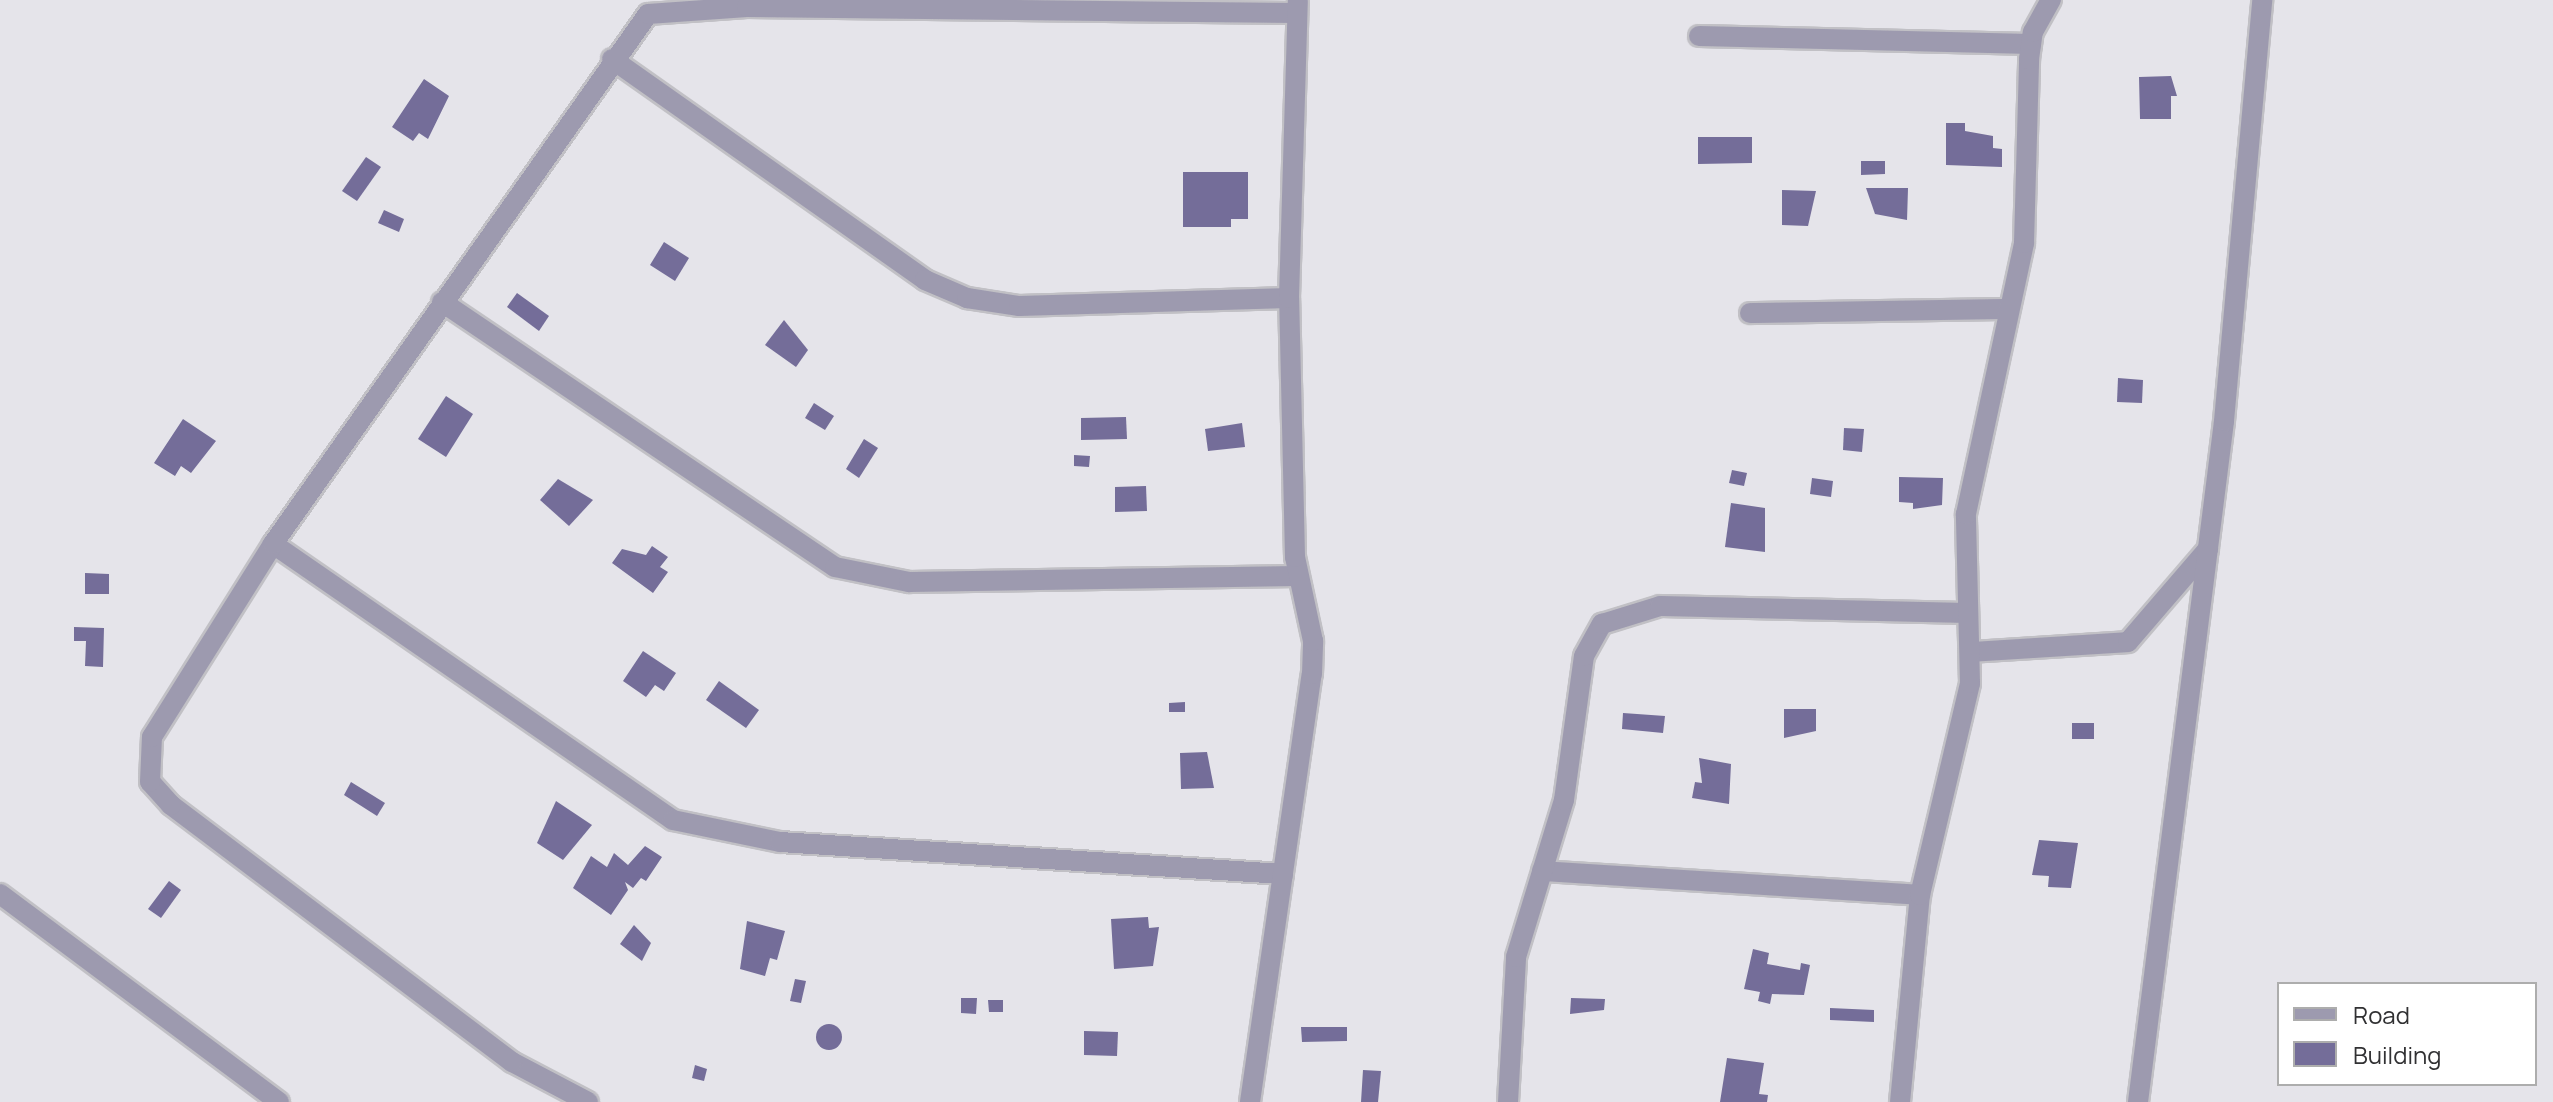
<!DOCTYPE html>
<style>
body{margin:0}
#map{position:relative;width:2553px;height:1102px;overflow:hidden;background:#e5e4ea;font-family:Manrope,sans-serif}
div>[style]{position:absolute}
.building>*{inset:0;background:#746d99}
.round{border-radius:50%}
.roads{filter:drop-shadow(2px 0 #c1c0c5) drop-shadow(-2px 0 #c1c0c5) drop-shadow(0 2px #c1c0c5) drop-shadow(0 -2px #c1c0c5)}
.minor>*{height:20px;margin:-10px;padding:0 10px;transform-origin:10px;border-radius:10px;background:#9d9aaf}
.tertiary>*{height:20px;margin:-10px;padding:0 10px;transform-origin:10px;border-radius:10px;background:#9d9aaf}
span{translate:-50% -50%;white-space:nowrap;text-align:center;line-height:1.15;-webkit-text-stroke:8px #fff;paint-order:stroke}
.legend{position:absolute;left:2277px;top:982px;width:260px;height:104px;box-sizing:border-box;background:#fff;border:2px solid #adadad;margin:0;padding:10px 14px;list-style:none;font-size:24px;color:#313133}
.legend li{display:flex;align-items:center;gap:16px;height:40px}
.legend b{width:40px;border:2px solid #adadad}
</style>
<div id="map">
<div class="building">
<div style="clip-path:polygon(2171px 76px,2177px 96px,2171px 96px,2171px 119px,2140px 119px,2139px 77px)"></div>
<div style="clip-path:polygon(424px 79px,449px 96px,428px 139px,419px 133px,413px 141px,392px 127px)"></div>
<div style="clip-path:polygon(1946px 123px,1965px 123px,1965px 131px,1993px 136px,1993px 148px,2002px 149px,2002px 167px,1946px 165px)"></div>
<div style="clip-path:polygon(1698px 137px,1752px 137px,1752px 163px,1698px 164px)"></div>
<div style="clip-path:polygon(366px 157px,381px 167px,357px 201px,342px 191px)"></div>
<div style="clip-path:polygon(1861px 161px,1885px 161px,1885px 174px,1861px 175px)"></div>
<div style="clip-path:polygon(1183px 172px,1248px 172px,1248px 219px,1231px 219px,1231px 227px,1183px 227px)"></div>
<div style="clip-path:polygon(1866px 188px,1908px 188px,1907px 220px,1875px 214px)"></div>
<div style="clip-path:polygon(1782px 190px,1816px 191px,1808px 226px,1782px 225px)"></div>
<div style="clip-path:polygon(384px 210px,404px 219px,399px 232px,378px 223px)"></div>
<div style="clip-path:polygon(664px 242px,689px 258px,675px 281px,650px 265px)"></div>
<div style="clip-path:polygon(517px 293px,549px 316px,539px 331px,507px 307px)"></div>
<div style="clip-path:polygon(784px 320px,808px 350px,796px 367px,765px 345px)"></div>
<div style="clip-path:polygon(2118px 378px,2143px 380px,2142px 403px,2117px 402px)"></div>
<div style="clip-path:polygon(446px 396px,473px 414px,446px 457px,418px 439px)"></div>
<div style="clip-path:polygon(814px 403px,834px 416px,825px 430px,805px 418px)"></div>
<div style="clip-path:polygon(1126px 417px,1127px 439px,1081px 440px,1081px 418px)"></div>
<div style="clip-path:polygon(183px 419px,216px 441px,191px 473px,181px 466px,175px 476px,154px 463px)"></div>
<div style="clip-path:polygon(1242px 423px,1245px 447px,1208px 451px,1205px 429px)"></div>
<div style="clip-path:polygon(1844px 428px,1864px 429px,1862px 452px,1843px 450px)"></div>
<div style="clip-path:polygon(864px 439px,878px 448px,859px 478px,846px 469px)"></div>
<div style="clip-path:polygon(1074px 455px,1090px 456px,1089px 467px,1074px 466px)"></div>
<div style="clip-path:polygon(1732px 470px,1747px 473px,1744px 486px,1729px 483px)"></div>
<div style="clip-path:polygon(1899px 477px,1943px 478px,1942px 505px,1913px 509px,1913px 503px,1899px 502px)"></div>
<div style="clip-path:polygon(1812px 478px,1833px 481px,1831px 497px,1810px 494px)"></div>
<div style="clip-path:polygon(558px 479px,593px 500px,569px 526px,540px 500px)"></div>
<div style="clip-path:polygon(1146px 486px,1147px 511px,1115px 512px,1115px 487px)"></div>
<div style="clip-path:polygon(1731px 503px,1765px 508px,1765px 552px,1725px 547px)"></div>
<div style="clip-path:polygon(652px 546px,668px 557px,660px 567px,668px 572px,653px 593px,612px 563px,622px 549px,646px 555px)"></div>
<div style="clip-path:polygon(85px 573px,109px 574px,109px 594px,85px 594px)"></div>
<div style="clip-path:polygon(74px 627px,104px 628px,103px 667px,85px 666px,86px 641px,74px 641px)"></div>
<div style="clip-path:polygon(643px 651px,676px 673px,664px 691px,655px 685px,646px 697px,623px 681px)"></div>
<div style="clip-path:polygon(719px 681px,759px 710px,746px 728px,706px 700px)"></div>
<div style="clip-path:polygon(1185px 702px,1185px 712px,1169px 712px,1169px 703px)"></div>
<div style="clip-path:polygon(1784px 709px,1816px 709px,1816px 731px,1784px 738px)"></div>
<div style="clip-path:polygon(1623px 713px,1665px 716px,1663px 733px,1622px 729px)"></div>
<div style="clip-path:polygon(2072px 723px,2094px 723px,2094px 739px,2072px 739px)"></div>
<div style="clip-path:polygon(1207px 752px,1214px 788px,1181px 789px,1180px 753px)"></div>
<div style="clip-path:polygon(1699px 758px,1731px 764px,1729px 804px,1692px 798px,1695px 782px,1702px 783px)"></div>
<div style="clip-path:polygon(351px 782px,385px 803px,377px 816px,344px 795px)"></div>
<div style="clip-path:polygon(556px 801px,592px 825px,563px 860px,537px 843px)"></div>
<div style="clip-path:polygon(2039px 840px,2078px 843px,2071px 888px,2048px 887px,2049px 876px,2032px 875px)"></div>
<div style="clip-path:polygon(645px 846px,662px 857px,646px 881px,641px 878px,633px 888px,625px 882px,628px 890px,611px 915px,573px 888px,591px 856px,607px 867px,614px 853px,628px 865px)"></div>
<div style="clip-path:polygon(169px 881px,181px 890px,161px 918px,148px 909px)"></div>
<div style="clip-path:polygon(1148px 917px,1149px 928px,1159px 927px,1153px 966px,1114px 969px,1111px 919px)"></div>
<div style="clip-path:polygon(747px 921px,785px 931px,777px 960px,770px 958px,765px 976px,740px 969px)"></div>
<div style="clip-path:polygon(634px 925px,651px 943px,642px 961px,620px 944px)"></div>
<div style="clip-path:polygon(1753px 949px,1769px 953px,1767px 964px,1800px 970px,1801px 963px,1810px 965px,1804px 995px,1772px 994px,1770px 1004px,1758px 1001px,1760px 992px,1744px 989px)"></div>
<div style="clip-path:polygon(795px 979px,806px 981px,801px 1003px,790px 1001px)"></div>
<div style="clip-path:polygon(961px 998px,977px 998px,976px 1014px,961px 1013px)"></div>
<div style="clip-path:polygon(1571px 998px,1605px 999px,1604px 1010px,1570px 1014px)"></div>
<div style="clip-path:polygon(988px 1000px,1003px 1000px,1003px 1012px,989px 1012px)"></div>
<div style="clip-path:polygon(1830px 1008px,1874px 1010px,1874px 1022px,1830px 1020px)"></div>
<div class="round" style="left:816px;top:1024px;width:26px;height:26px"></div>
<div style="clip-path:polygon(1301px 1027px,1347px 1027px,1347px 1041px,1302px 1042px)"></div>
<div style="clip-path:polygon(1084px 1031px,1118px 1032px,1117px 1056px,1084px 1055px)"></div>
<div style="clip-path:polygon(1727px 1058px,1764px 1063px,1759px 1094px,1768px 1095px,1767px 1102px,1720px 1102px)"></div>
<div style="clip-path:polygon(695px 1065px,707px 1069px,704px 1081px,692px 1078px)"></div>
<div style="clip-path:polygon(1363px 1070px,1381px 1071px,1378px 1102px,1361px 1102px)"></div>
</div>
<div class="roads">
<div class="minor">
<div style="left:1699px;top:36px;width:332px;rotate:1.4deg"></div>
<div style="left:612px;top:59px;width:383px;rotate:35.2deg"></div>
<div style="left:925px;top:280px;width:46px;rotate:23.2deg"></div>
<div style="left:967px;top:298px;width:53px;rotate:8.7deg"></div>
<div style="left:1019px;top:306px;width:270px;rotate:-1.7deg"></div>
<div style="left:442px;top:302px;width:474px;rotate:34deg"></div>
<div style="left:835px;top:567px;width:76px;rotate:11.5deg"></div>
<div style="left:909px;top:582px;width:388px;rotate:-0.9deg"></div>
<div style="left:1750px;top:313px;width:259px;rotate:-0.9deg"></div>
<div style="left:273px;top:544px;width:486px;rotate:34.6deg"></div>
<div style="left:673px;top:820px;width:109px;rotate:11.6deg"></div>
<div style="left:780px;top:842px;width:504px;rotate:3.64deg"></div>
<div style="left:1971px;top:652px;width:157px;rotate:-3.6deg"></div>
<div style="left:2128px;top:642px;width:123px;rotate:-49.3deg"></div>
<div style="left:1542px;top:871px;width:379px;rotate:3.6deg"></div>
<div style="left:0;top:894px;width:348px;rotate:36.7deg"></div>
<div style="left:588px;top:1102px;width:86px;rotate:-152.2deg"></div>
<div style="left:512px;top:1062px;width:427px;rotate:-143deg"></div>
<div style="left:171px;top:805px;width:31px;rotate:-132deg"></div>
<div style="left:150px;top:782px;width:45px;rotate:-87.5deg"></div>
<div style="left:152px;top:737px;width:228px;rotate:-57.9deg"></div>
<div style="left:273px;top:544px;width:649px;rotate:-54.72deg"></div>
<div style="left:648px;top:14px;width:99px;rotate:-4deg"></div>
<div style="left:747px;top:7px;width:549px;rotate:0.63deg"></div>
<div style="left:1250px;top:1102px;width:432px;rotate:-81.8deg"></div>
<div style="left:1312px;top:674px;width:33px;rotate:-88deg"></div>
<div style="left:1313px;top:641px;width:86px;rotate:-102.1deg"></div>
<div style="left:1295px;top:557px;width:259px;rotate:-91.3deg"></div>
<div style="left:1289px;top:298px;width:297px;rotate:-88.3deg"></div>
<div style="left:1508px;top:1102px;width:145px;rotate:-86.8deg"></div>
<div style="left:1516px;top:957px;width:164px;rotate:-73deg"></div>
<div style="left:1564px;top:800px;width:145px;rotate:-82.1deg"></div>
<div style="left:1584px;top:656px;width:37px;rotate:-61deg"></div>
<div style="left:1602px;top:624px;width:61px;rotate:-17.2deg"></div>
<div style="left:1660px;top:606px;width:308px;rotate:1.3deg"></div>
<div style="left:1900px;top:1102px;width:208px;rotate:-84.5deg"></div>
<div style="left:1920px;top:895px;width:218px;rotate:-76.7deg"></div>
<div style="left:1970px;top:683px;width:169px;rotate:-91.4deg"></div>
<div style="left:1966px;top:514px;width:277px;rotate:-77.9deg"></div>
<div style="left:2024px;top:243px;width:184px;rotate:-88.4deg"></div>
<div style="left:2029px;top:59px;width:27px;rotate:-82deg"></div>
<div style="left:2033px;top:32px;width:37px;rotate:-61deg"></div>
</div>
<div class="tertiary">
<div style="left:2138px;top:1102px;width:686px;rotate:-82.8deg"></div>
<div style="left:2224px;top:421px;width:423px;rotate:-84.8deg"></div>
</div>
</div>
<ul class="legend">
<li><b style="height:10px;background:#9d9aaf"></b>Road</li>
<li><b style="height:22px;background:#746d99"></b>Building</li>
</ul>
</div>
